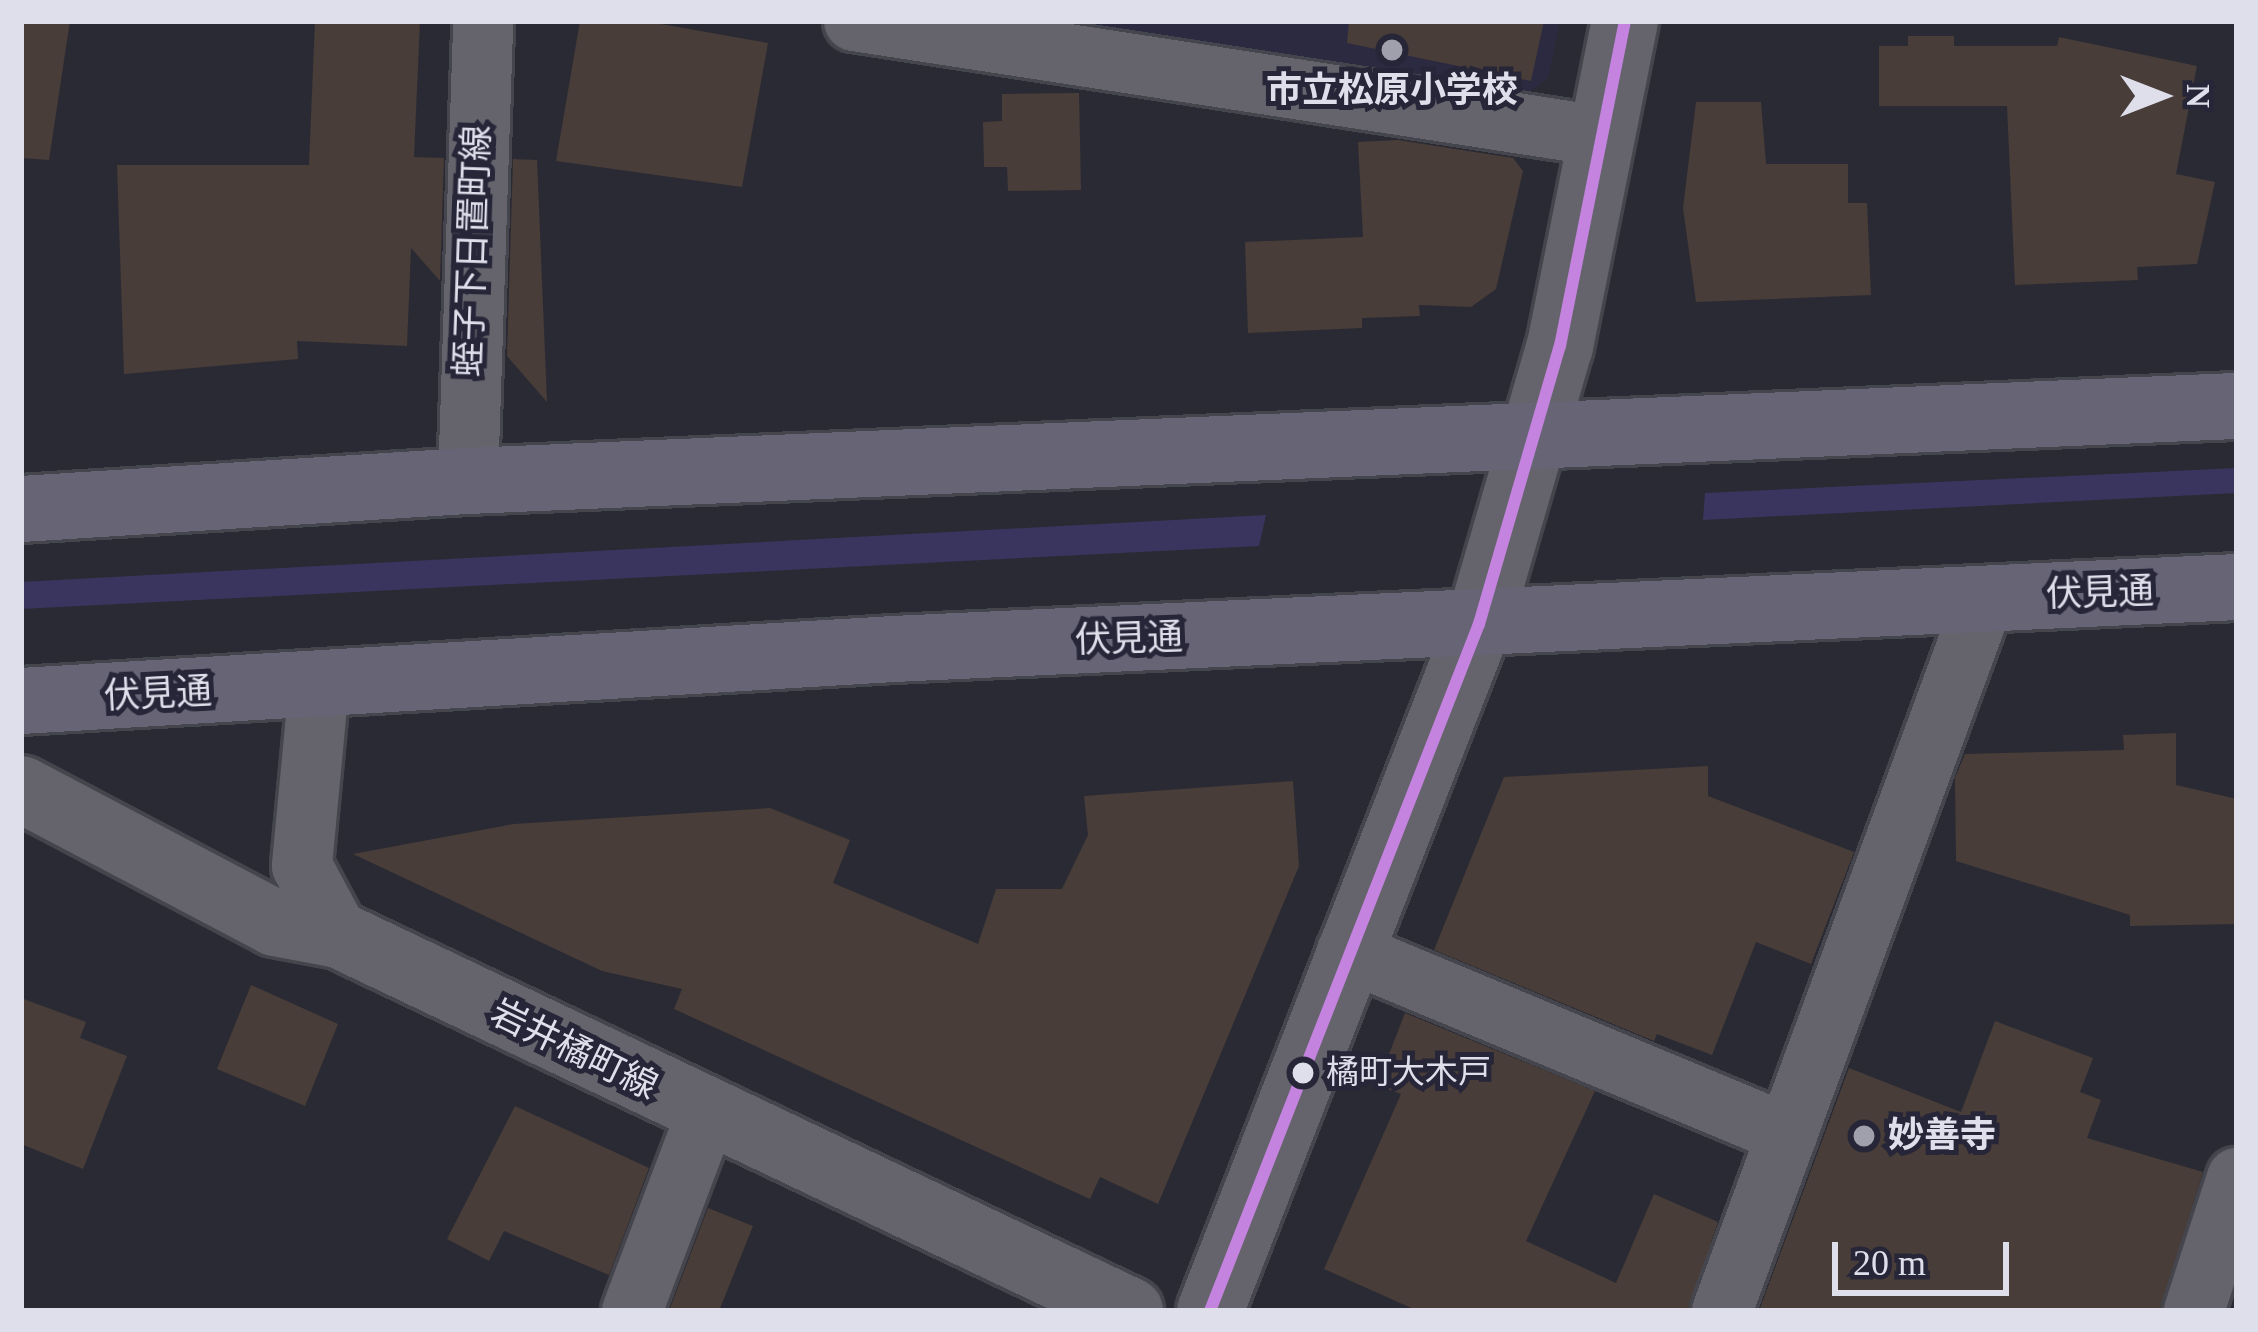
<!DOCTYPE html>
<meta charset="utf-8">
<style>
body{margin:0}
#map{position:relative;width:2258px;height:1332px;overflow:hidden;background:#2a2a34;font-family:"Times New Roman","Noto Sans JP",serif}
div>[style]{position:absolute}
.built>*{inset:0;background:#2b2a40}
.green>*{inset:0;background:#3a355e}
.building>*{inset:0;background:#483d38}
.roads{filter:drop-shadow(3px 0 #45454d) drop-shadow(-3px 0 #45454d) drop-shadow(0 3px #45454d) drop-shadow(0 -3px #45454d)}
.street>*{height:60px;margin:-30px;padding:0 30px;transform-origin:30px;border-radius:30px;background:#65646c}
.secondary>*{height:66px;margin:-33px;padding:0 33px;transform-origin:33px;border-radius:33px;background:#65646c}
.highway>*{height:66px;margin:-33px;padding:0 33px;transform-origin:33px;border-radius:33px;background:#666475}
.bus-1>*{height:12px;margin:-6px;padding:0 6px;transform-origin:6px;border-radius:6px;background:#c483df}
.dots>*{width:33px;height:33px;translate:-50% -50%;box-sizing:border-box;border:6px solid #272638;border-radius:50%}
span{translate:-50% -50%;white-space:nowrap;text-align:center;line-height:1.15;-webkit-text-stroke:10px #272638;paint-order:stroke}
.bus-label{font-size:33px;color:#dfdfec}
.left{translate:0 -50%;text-align:left}
.poi-label{font-size:36px;color:#dfdfec;font-weight:700}
.street-label{font-size:36px;color:#dfdfec}
.frame{position:absolute;inset:0;border:24px solid #dfdfec;pointer-events:none}
.north{position:absolute;left:2102px;top:36px;width:120px;height:120px;-webkit-text-stroke:9px #272638;paint-order:stroke;rotate:90deg;font-size:33px;font-weight:700;line-height:48px;text-align:center;color:#dfdfec}
.north::after{content:'';display:block;margin:auto;width:42px;height:54px;background:#dfdfec;clip-path:polygon(50% 0,100% 100%,50% 72%,0 100%)}
.scale{position:absolute;left:1832px;top:1242px;width:177px;height:54px;box-sizing:border-box;border:6px solid #dfdfec;border-top:0;padding-left:15px;font-size:36px;line-height:42px;white-space:nowrap;color:#dfdfec;-webkit-text-stroke:9px #272638;paint-order:stroke}
</style>
<div id="map">
<div class="built">
<div style="clip-path:polygon(1040px 21px,1560px 21px,1548px 78px,1526px 95px)"></div>
</div>
<div class="green">
<div style="clip-path:polygon(2237px 468px,2237px 493px,1703px 520px,1705px 493px)"></div>
<div style="clip-path:polygon(1266px 515px,1259px 546px,21px 609px,21px 582px)"></div>
</div>
<div class="building">
<div style="clip-path:polygon(21px 21px,70px 21px,49px 160px,21px 158px)"></div>
<div style="clip-path:polygon(315px 21px,420px 21px,414px 157px,444px 158px,440px 281px,411px 248px,407px 346px,297px 341px,298px 359px,124px 374px,117px 165px,309px 165px)"></div>
<div style="clip-path:polygon(580px 21px,644px 21px,768px 43px,742px 187px,556px 161px)"></div>
<div style="clip-path:polygon(1349px 21px,1544px 21px,1531px 81px,1347px 43px)"></div>
<div style="clip-path:polygon(1908px 36px,1954px 36px,1954px 46px,2057px 46px,2059px 37px,2197px 66px,2176px 174px,2215px 182px,2197px 264px,2137px 267px,2138px 280px,2015px 285px,2007px 106px,1879px 106px,1879px 46px,1908px 46px)"></div>
<div style="clip-path:polygon(1079px 93px,1081px 190px,1008px 191px,1007px 167px,984px 167px,983px 122px,1002px 121px,1002px 94px)"></div>
<div style="clip-path:polygon(1696px 102px,1761px 102px,1766px 164px,1848px 164px,1848px 203px,1867px 203px,1871px 295px,1696px 302px,1683px 208px)"></div>
<div style="clip-path:polygon(1398px 140px,1513px 158px,1523px 171px,1496px 289px,1471px 307px,1419px 305px,1420px 316px,1362px 318px,1362px 328px,1248px 333px,1245px 242px,1363px 237px,1358px 142px)"></div>
<div style="clip-path:polygon(513px 159px,537px 160px,547px 402px,507px 356px)"></div>
<div style="clip-path:polygon(2176px 733px,2176px 785px,2237px 799px,2237px 924px,2130px 926px,2130px 915px,1956px 861px,1955px 778px,1965px 754px,2124px 750px,2123px 735px)"></div>
<div style="clip-path:polygon(1708px 766px,1708px 796px,1854px 852px,1811px 964px,1756px 942px,1712px 1055px,1657px 1034px,1654px 1041px,1434px 950px,1504px 777px)"></div>
<div style="clip-path:polygon(1293px 781px,1299px 866px,1158px 1204px,1100px 1177px,1090px 1199px,674px 1009px,682px 989px,602px 971px,353px 854px,514px 824px,770px 808px,850px 840px,833px 883px,978px 944px,996px 889px,1062px 889px,1088px 835px,1084px 796px)"></div>
<div style="clip-path:polygon(251px 985px,338px 1024px,305px 1106px,217px 1069px)"></div>
<div style="clip-path:polygon(21px 998px,86px 1022px,80px 1038px,127px 1056px,83px 1169px,21px 1144px)"></div>
<div style="clip-path:polygon(1405px 1013px,1595px 1091px,1526px 1241px,1616px 1283px,1654px 1194px,1718px 1222px,1688px 1311px,1418px 1311px,1324px 1269px,1401px 1094px,1377px 1085px)"></div>
<div style="clip-path:polygon(1995px 1021px,2093px 1058px,2080px 1092px,2101px 1100px,2087px 1138px,2203px 1172px,2160px 1311px,1759px 1311px,1849px 1068px,1961px 1112px)"></div>
<div style="clip-path:polygon(515px 1106px,649px 1168px,609px 1275px,504px 1231px,489px 1261px,447px 1239px)"></div>
<div style="clip-path:polygon(708px 1208px,753px 1226px,719px 1311px,669px 1311px)"></div>
</div>
<div class="roads">
<div class="street">
<div style="left:854px;top:21px;width:755px;rotate:8.76deg"></div>
<div style="left:468px;top:481px;width:460px;rotate:-88.1deg"></div>
<div style="left:319px;top:685px;width:182px;rotate:95.4deg"></div>
<div style="left:302px;top:866px;width:78px;rotate:61.8deg"></div>
<div style="left:1347px;top:951px;width:477px;rotate:22.6deg"></div>
<div style="left:632px;top:1311px;width:210px;rotate:-69.3deg"></div>
<div style="left:1722px;top:1311px;width:761px;rotate:-69.78deg"></div>
<div style="left:2194px;top:1311px;width:140px;rotate:-72.1deg"></div>
</div>
<div class="secondary">
<div style="left:21px;top:789px;width:287px;rotate:27.8deg"></div>
<div style="left:275px;top:923px;width:65px;rotate:10.6deg"></div>
<div style="left:339px;top:935px;width:876px;rotate:25.42deg"></div>
<div style="left:1210px;top:1311px;width:738px;rotate:-68.62deg"></div>
<div style="left:1479px;top:624px;width:290px;rotate:-73.8deg"></div>
<div style="left:1560px;top:346px;width:331px;rotate:-78.7deg"></div>
</div>
<div class="highway">
<div style="left:21px;top:509px;width:448px;rotate:-3.6deg"></div>
<div style="left:468px;top:481px;width:1771px;rotate:-2.43deg"></div>
<div style="left:21px;top:701px;width:874px;rotate:-3.41deg"></div>
<div style="left:893px;top:649px;width:1345px;rotate:-2.64deg"></div>
</div>
</div>
<div class="bus-1">
<div style="left:1210px;top:1311px;width:738px;rotate:-68.62deg"></div>
<div style="left:1479px;top:624px;width:290px;rotate:-73.8deg"></div>
<div style="left:1560px;top:346px;width:331px;rotate:-78.7deg"></div>
</div>
<div class="dots">
<div style="left:1392px;top:50px;background:#a0a0ac"></div>
<div style="left:1303px;top:1073px;background:#dfdfec"></div>
<div style="left:1864px;top:1136px;background:#a0a0ac"></div>
</div>
<div class="bus-label">
<span class="left" style="left:1326px;top:1073px">橘町大木戸</span>
</div>
<div class="poi-label">
<span style="left:1392px;top:91px">市立松原小学校</span>
<span class="left" style="left:1888px;top:1136px">妙善寺</span>
</div>
<div class="street-label">
<span style="left:473px;top:251px;rotate:-88deg">蛭子下日置町線</span>
<span style="left:2100px;top:593px;rotate:-2deg">伏見通</span>
<span style="left:1129px;top:639px;rotate:-2deg">伏見通</span>
<span style="left:158px;top:694px;rotate:-3deg">伏見通</span>
<span style="left:574px;top:1050px;rotate:26deg">岩井橘町線</span>
</div>
<div class="frame"></div>
<div class="north">N</div>
<div class="scale">20 m</div>
</div>
